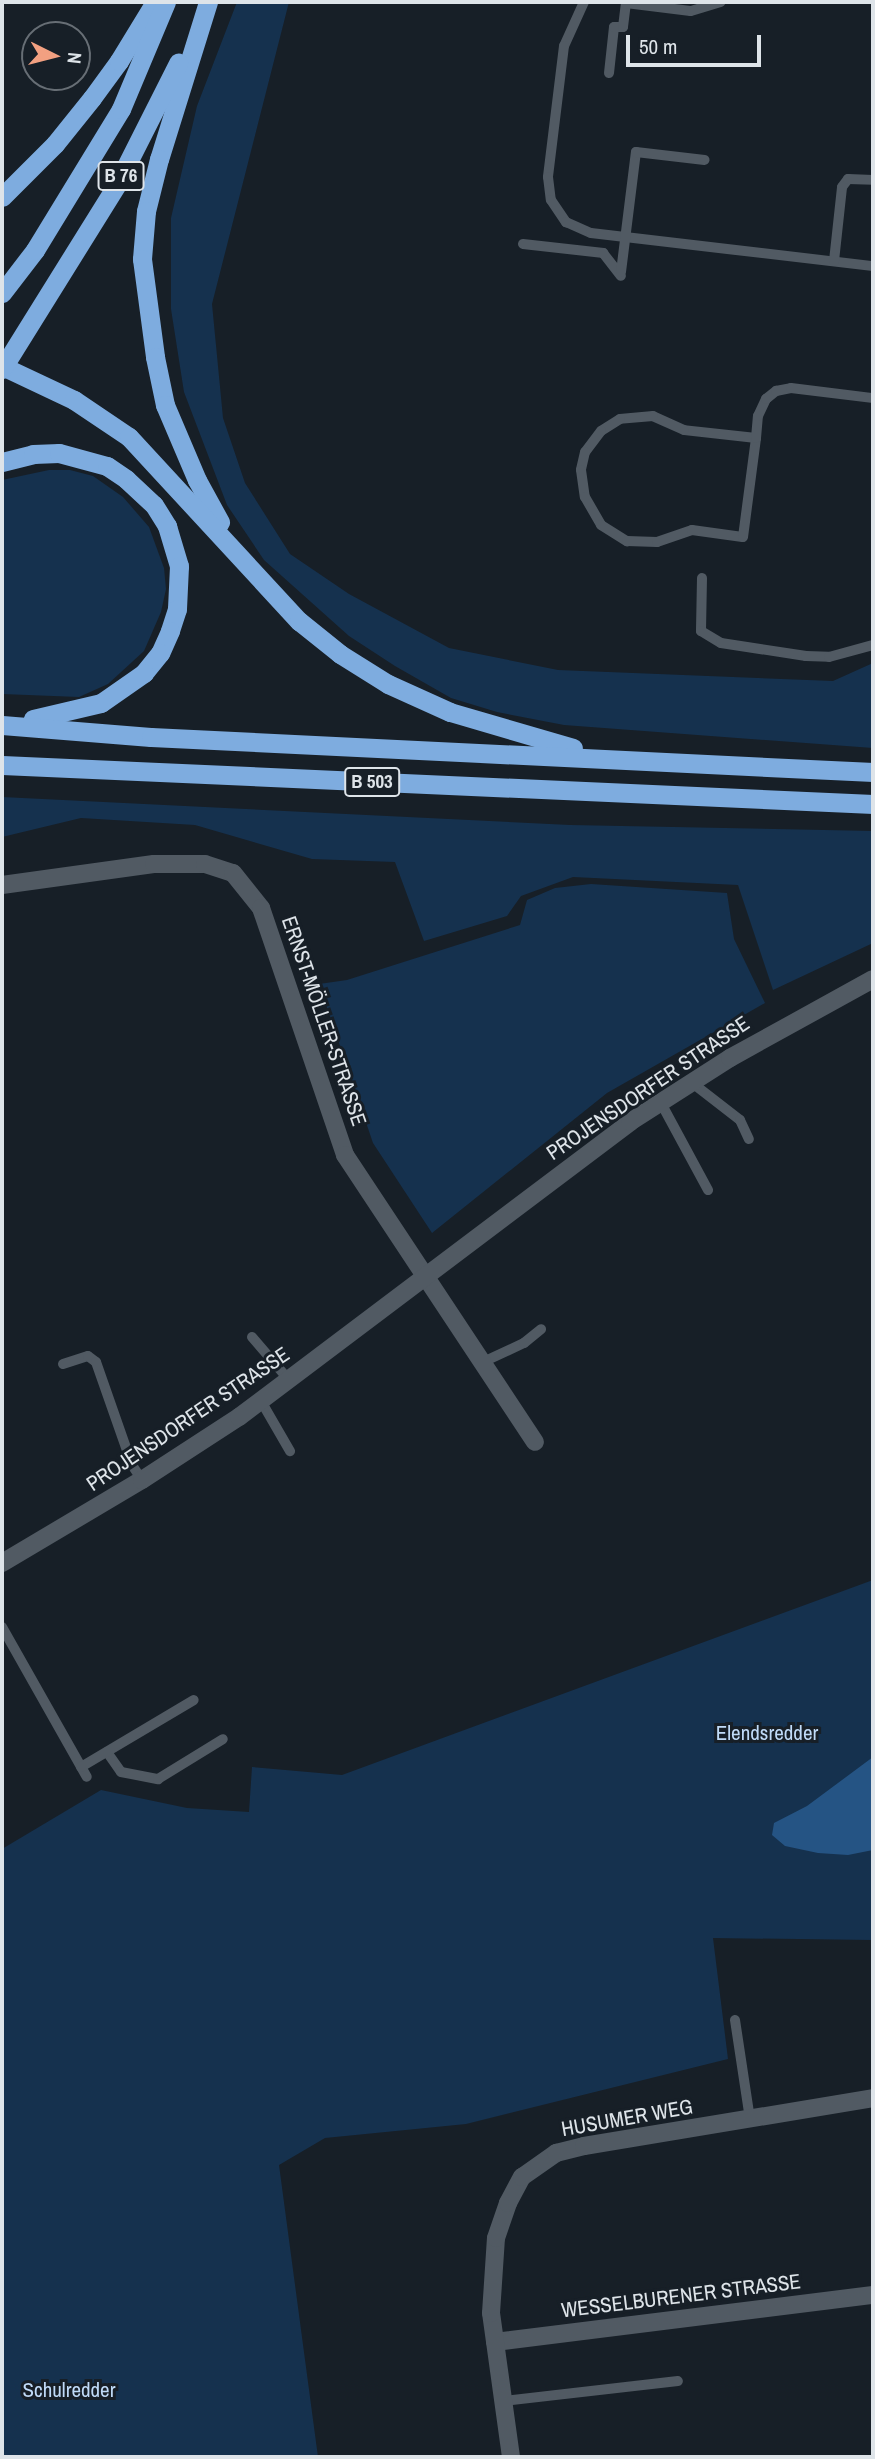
<!DOCTYPE html>
<meta charset="utf-8">
<style>
body{margin:0}
#map{position:relative;width:875px;height:2459px;overflow:hidden;background:#171f27;font-family:"Archivo Narrow",sans-serif}
div>[style]{position:absolute}
.green>*{inset:0;background:#15314e}
.water>*{inset:0;background:#255484}
.service>*{height:10px;margin:-5px;padding:0 5px;transform-origin:5px;border-radius:5px;background:#515a63}
.minor>*{height:18px;margin:-9px;padding:0 9px;transform-origin:9px;border-radius:9px;background:#515a63}
.tertiary>*{height:18px;margin:-9px;padding:0 9px;transform-origin:9px;border-radius:9px;background:#515a63}
.trunk>*{height:19px;margin:-9.5px;padding:0 9.5px;transform-origin:9.5px;border-radius:9.5px;background:#7eacdf}
span{translate:-50% -50%;white-space:nowrap;text-align:center;line-height:1.15;-webkit-text-stroke:6px #171f27;paint-order:stroke}
.shield-label span{padding:2px 5px;background:#171f27;border:2px solid;border-radius:5px;-webkit-text-stroke-width:0}
.shield-label{font-size:19px;color:#dee4e9;font-weight:700}
.street-label{font-size:21px;color:#dee4e9}
.park-label{font-size:21px;color:#c0dbf8}
.frame{position:absolute;inset:0;border:4px solid #dee4e9;pointer-events:none}
.north{position:absolute;left:21px;top:21px;width:70px;height:70px;box-sizing:border-box;background:#171f27;border:2px solid #676e75;border-radius:50%;rotate:96deg;font-size:19px;font-weight:700;line-height:28px;text-align:center;color:#dee4e9}
.north::after{content:'';display:block;margin:auto;width:24px;height:32px;background:#f2a081;clip-path:polygon(50% 0,100% 100%,50% 72%,0 100%)}
.scale{position:absolute;left:626px;top:35px;width:135px;height:32px;box-sizing:border-box;border:4px solid #dee4e9;border-top:0;padding-left:9px;font-size:21px;line-height:24px;white-space:nowrap;color:#dee4e9;-webkit-text-stroke:5px #171f27;paint-order:stroke}
</style>
<div id="map">
<div class="green">
<div style="clip-path:polygon(237px 2px,289px 2px,212px 304px,223px 418px,245px 483px,290px 554px,349px 594px,449px 648px,558px 670px,833px 681px,873px 663px,873px 748px,564px 725px,497px 712px,451px 698px,395px 666px,349px 636px,264px 560px,227px 505px,184px 392px,171px 309px,171px 218px,197px 106px)"></div>
<div style="clip-path:polygon(49px 470px,70px 470px,93px 476px,123px 497px,149px 527px,164px 568px,166px 589px,161px 612px,144px 651px,108px 684px,79px 697px,2px 694px,2px 480px)"></div>
<div style="clip-path:polygon(2px 797px,570px 825px,873px 831px,873px 943px,773px 990px,738px 885px,573px 877px,521px 896px,507px 916px,424px 941px,395px 862px,312px 859px,195px 825px,81px 818px,2px 837px)"></div>
<div style="clip-path:polygon(591px 884px,727px 893px,734px 939px,765px 1003px,607px 1093px,432px 1233px,373px 1143px,319px 984px,347px 980px,520px 925px,527px 900px,555px 888px)"></div>
<div style="clip-path:polygon(873px 1580px,873px 1940px,713px 1938px,728px 2059px,466px 2124px,325px 2138px,279px 2165px,318px 2457px,4px 2457px,2px 2443px,2px 1849px,101px 1790px,187px 1808px,249px 1812px,252px 1767px,342px 1775px)"></div>
</div>
<div class="water">
<div style="clip-path:polygon(873px 1757px,873px 1850px,848px 1855px,818px 1853px,785px 1846px,772px 1835px,774px 1823px,807px 1806px)"></div>
</div>
<div class="service">
<div style="left:584px;top:2px;width:48px;rotate:114.4deg"></div>
<div style="left:564px;top:46px;width:132px;rotate:97deg"></div>
<div style="left:548px;top:177px;width:23px;rotate:83deg"></div>
<div style="left:551px;top:200px;width:27px;rotate:56deg"></div>
<div style="left:566px;top:222px;width:27px;rotate:24deg"></div>
<div style="left:591px;top:233px;width:284px;rotate:6.7deg"></div>
<div style="left:609px;top:73px;width:46px;rotate:-83.8deg"></div>
<div style="left:614px;top:27px;width:9px"></div>
<div style="left:623px;top:27px;width:24px;rotate:-83deg"></div>
<div style="left:626px;top:3px;width:65px;rotate:7deg"></div>
<div style="left:691px;top:11px;width:31px;rotate:-17deg"></div>
<div style="left:523px;top:244px;width:81px;rotate:6.4deg"></div>
<div style="left:603px;top:253px;width:29px;rotate:52deg"></div>
<div style="left:834px;top:261px;width:74px;rotate:-83.8deg"></div>
<div style="left:842px;top:187px;width:10px;rotate:-53deg"></div>
<div style="left:848px;top:179px;width:25px;rotate:2deg"></div>
<div style="left:621px;top:272px;width:121px;rotate:-82.9deg"></div>
<div style="left:636px;top:152px;width:69px;rotate:6.6deg"></div>
<div style="left:756px;top:438px;width:72px;rotate:-173.7deg"></div>
<div style="left:684px;top:430px;width:34px;rotate:-156deg"></div>
<div style="left:653px;top:416px;width:33px;rotate:175deg"></div>
<div style="left:620px;top:419px;width:22px;rotate:148deg"></div>
<div style="left:601px;top:431px;width:26px;rotate:127deg"></div>
<div style="left:585px;top:452px;width:18px;rotate:103deg"></div>
<div style="left:581px;top:470px;width:27px;rotate:82deg"></div>
<div style="left:585px;top:497px;width:32px;rotate:60deg"></div>
<div style="left:601px;top:525px;width:31px;rotate:32deg"></div>
<div style="left:627px;top:541px;width:30px;rotate:2deg"></div>
<div style="left:657px;top:542px;width:37px;rotate:-19deg"></div>
<div style="left:692px;top:530px;width:51px;rotate:7.8deg"></div>
<div style="left:743px;top:537px;width:100px;rotate:-82.5deg"></div>
<div style="left:756px;top:438px;width:22px;rotate:-85deg"></div>
<div style="left:758px;top:416px;width:19px;rotate:-65deg"></div>
<div style="left:766px;top:399px;width:13px;rotate:-39deg"></div>
<div style="left:776px;top:391px;width:15px;rotate:-11deg"></div>
<div style="left:791px;top:388px;width:83px;rotate:7deg"></div>
<div style="left:702px;top:578px;width:53px;rotate:91.1deg"></div>
<div style="left:701px;top:631px;width:23px;rotate:31deg"></div>
<div style="left:721px;top:643px;width:86px;rotate:8.7deg"></div>
<div style="left:806px;top:656px;width:23px;rotate:2deg"></div>
<div style="left:829px;top:657px;width:46px;rotate:-15.3deg"></div>
<div style="left:691px;top:1082px;width:62px;rotate:37.8deg"></div>
<div style="left:740px;top:1120px;width:21px;rotate:65deg"></div>
<div style="left:661px;top:1103px;width:99px;rotate:61.6deg"></div>
<div style="left:252px;top:1337px;width:57px;rotate:49.3deg"></div>
<div style="left:483px;top:1362px;width:45px;rotate:-24.9deg"></div>
<div style="left:524px;top:1343px;width:22px;rotate:-39deg"></div>
<div style="left:63px;top:1364px;width:26px;rotate:-18deg"></div>
<div style="left:88px;top:1356px;width:10px;rotate:37deg"></div>
<div style="left:96px;top:1362px;width:109px;rotate:70.7deg"></div>
<div style="left:132px;top:1465px;width:18px;rotate:56deg"></div>
<div style="left:261px;top:1401px;width:58px;rotate:59.9deg"></div>
<div style="left:2px;top:1627px;width:172px;rotate:60.5deg"></div>
<div style="left:107px;top:1752px;width:24px;rotate:55deg"></div>
<div style="left:121px;top:1772px;width:38px;rotate:11deg"></div>
<div style="left:158px;top:1779px;width:76px;rotate:-31.6deg"></div>
<div style="left:81px;top:1767px;width:131px;rotate:-30.7deg"></div>
<div style="left:735px;top:2020px;width:100px;rotate:81.4deg"></div>
<div style="left:503px;top:2401px;width:176px;rotate:-6.5deg"></div>
</div>
<div class="minor">
<div style="left:2px;top:885px;width:153px;rotate:-7.9deg"></div>
<div style="left:154px;top:864px;width:51px"></div>
<div style="left:205px;top:864px;width:29px;rotate:18deg"></div>
<div style="left:233px;top:873px;width:45px;rotate:51.3deg"></div>
<div style="left:261px;top:908px;width:261px;rotate:71.2deg"></div>
<div style="left:345px;top:1155px;width:344px;rotate:56.5deg"></div>
<div style="left:495px;top:2342px;width:381px;rotate:-7.1deg"></div>
<div style="left:511px;top:2457px;width:145px;rotate:-97.9deg"></div>
<div style="left:491px;top:2313px;width:75px;rotate:-86.2deg"></div>
<div style="left:496px;top:2238px;width:37px;rotate:-71deg"></div>
<div style="left:508px;top:2203px;width:30px;rotate:-62deg"></div>
<div style="left:522px;top:2177px;width:42px;rotate:-35.2deg"></div>
<div style="left:556px;top:2153px;width:29px;rotate:-14deg"></div>
<div style="left:584px;top:2146px;width:293px;rotate:-9.4deg"></div>
</div>
<div class="tertiary">
<div style="left:2px;top:1563px;width:163px;rotate:-30.7deg"></div>
<div style="left:142px;top:1480px;width:116px;rotate:-33deg"></div>
<div style="left:239px;top:1417px;width:490px;rotate:-37deg"></div>
<div style="left:630px;top:1122px;width:119px;rotate:-32.6deg"></div>
<div style="left:730px;top:1058px;width:163px;rotate:-28.9deg"></div>
</div>
<div class="trunk">
<div style="left:208px;top:2px;width:164px;rotate:107.3deg"></div>
<div style="left:159px;top:159px;width:54px;rotate:104deg"></div>
<div style="left:146px;top:211px;width:48px;rotate:94.8deg"></div>
<div style="left:142px;top:259px;width:99px;rotate:82.4deg"></div>
<div style="left:155px;top:357px;width:49px;rotate:78.2deg"></div>
<div style="left:165px;top:405px;width:82px;rotate:66.9deg"></div>
<div style="left:197px;top:480px;width:48px;rotate:61.3deg"></div>
<div style="left:2px;top:197px;width:75px;rotate:-45deg"></div>
<div style="left:55px;top:144px;width:59px;rotate:-51.2deg"></div>
<div style="left:92px;top:98px;width:46px;rotate:-53.9deg"></div>
<div style="left:119px;top:61px;width:69px;rotate:-58.6deg"></div>
<div style="left:2px;top:293px;width:54px;rotate:-52.5deg"></div>
<div style="left:35px;top:250px;width:165px;rotate:-58.6deg"></div>
<div style="left:121px;top:109px;width:116px;rotate:-67.2deg"></div>
<div style="left:2px;top:366px;width:80px;rotate:25.3deg"></div>
<div style="left:74px;top:400px;width:66px;rotate:33.9deg"></div>
<div style="left:129px;top:437px;width:251px;rotate:47.3deg"></div>
<div style="left:299px;top:621px;width:53px;rotate:38.8deg"></div>
<div style="left:340px;top:654px;width:57px;rotate:32deg"></div>
<div style="left:388px;top:684px;width:68px;rotate:24.3deg"></div>
<div style="left:450px;top:712px;width:128px;rotate:16.3deg"></div>
<div style="left:2px;top:369px;width:218px;rotate:-58.1deg"></div>
<div style="left:117px;top:184px;width:136px;rotate:-63.2deg"></div>
<div style="left:2px;top:462px;width:32px;rotate:-14deg"></div>
<div style="left:33px;top:454px;width:26px;rotate:-2deg"></div>
<div style="left:59px;top:453px;width:50px;rotate:15.2deg"></div>
<div style="left:107px;top:466px;width:23px;rotate:34deg"></div>
<div style="left:126px;top:479px;width:38px;rotate:43deg"></div>
<div style="left:154px;top:505px;width:25px;rotate:58deg"></div>
<div style="left:167px;top:526px;width:42px;rotate:73.3deg"></div>
<div style="left:179px;top:566px;width:43px;rotate:92.7deg"></div>
<div style="left:177px;top:609px;width:23px;rotate:108deg"></div>
<div style="left:170px;top:631px;width:24px;rotate:114deg"></div>
<div style="left:160px;top:653px;width:26px;rotate:129deg"></div>
<div style="left:144px;top:673px;width:52px;rotate:145.1deg"></div>
<div style="left:101px;top:703px;width:70px;rotate:166.8deg"></div>
<div style="left:2px;top:725px;width:149px;rotate:4.6deg"></div>
<div style="left:151px;top:737px;width:723px;rotate:2.78deg"></div>
<div style="left:2px;top:765px;width:872px;rotate:2.56deg"></div>
</div>
<div class="shield-label">
<span style="left:121px;top:176px">B 76</span>
<span style="left:372px;top:782px">B 503</span>
</div>
<div class="street-label">
<span style="left:324px;top:1021px;rotate:71deg">ERNST-MÖLLER-STRASSE</span>
<span style="left:648px;top:1088px;rotate:-34deg">PROJENSDORFER STRASSE</span>
<span style="left:188px;top:1419px;rotate:-34deg">PROJENSDORFER STRASSE</span>
<span style="left:627px;top:2118px;rotate:-10deg">HUSUMER WEG</span>
<span style="left:681px;top:2296px;rotate:-7deg">WESSELBURENER STRASSE</span>
</div>
<div class="park-label">
<span style="left:767px;top:1733px">Elendsredder</span>
<span style="left:69px;top:2390px">Schulredder</span>
</div>
<div class="frame"></div>
<div class="north">N</div>
<div class="scale">50 m</div>
</div>
